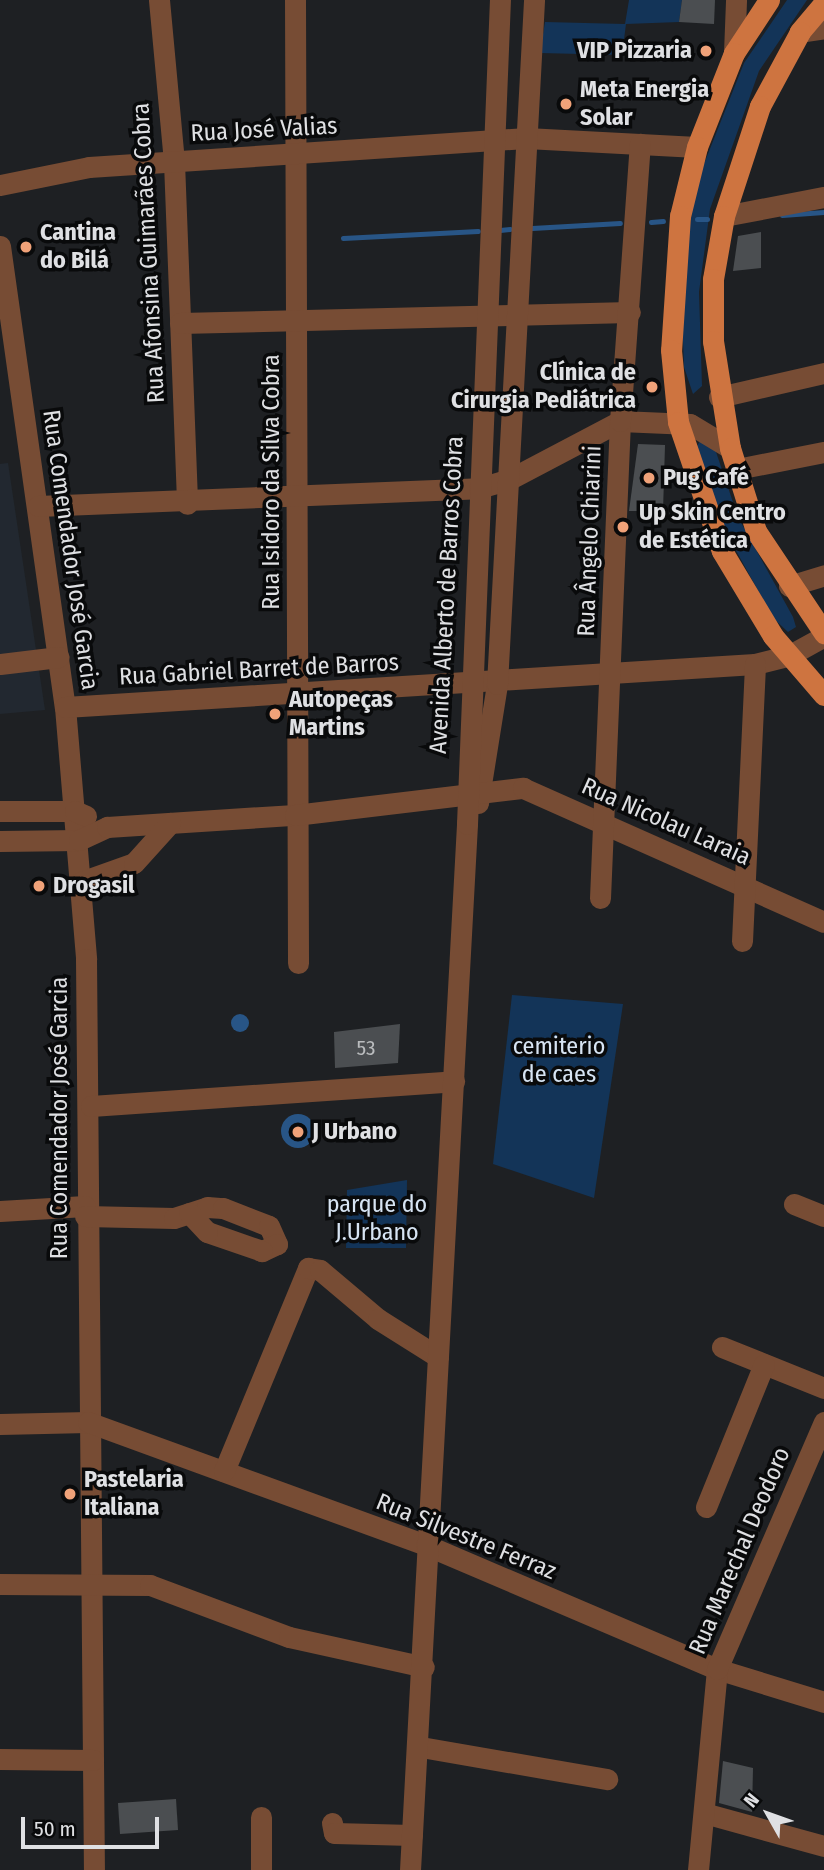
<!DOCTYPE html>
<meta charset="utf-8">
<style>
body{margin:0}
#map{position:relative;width:824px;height:1870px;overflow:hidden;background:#1e2023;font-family:"Fira Sans Condensed",sans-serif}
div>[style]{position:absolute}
.built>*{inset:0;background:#222830}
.green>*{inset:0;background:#133458}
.water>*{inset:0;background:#285586}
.round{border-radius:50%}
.stream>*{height:5px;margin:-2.5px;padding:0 2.5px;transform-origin:2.5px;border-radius:2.5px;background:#285586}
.building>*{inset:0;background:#4b4e51}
.minor>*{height:21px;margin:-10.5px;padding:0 10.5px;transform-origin:10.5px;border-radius:10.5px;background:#774c34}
.major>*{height:21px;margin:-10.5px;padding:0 10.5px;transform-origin:10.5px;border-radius:10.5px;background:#ce7440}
.dots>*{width:19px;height:19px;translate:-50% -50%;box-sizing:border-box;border:4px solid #090a0b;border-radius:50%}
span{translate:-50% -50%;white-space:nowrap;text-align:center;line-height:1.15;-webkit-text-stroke:7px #090a0b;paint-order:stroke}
.number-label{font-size:21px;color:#babcbe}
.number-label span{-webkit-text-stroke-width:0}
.poi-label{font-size:24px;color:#dfe0e3;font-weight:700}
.right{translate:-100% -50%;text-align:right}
.left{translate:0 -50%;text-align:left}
.street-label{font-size:24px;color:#dfe0e3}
.park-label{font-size:24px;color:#d7e4f3}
.north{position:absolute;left:733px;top:1779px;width:70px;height:70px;-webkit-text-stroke:5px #090a0b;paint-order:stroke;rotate:310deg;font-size:19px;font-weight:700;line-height:28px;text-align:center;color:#dfe0e3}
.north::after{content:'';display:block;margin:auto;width:24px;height:32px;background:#dfe0e3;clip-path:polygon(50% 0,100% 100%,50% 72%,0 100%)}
.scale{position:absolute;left:21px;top:1817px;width:138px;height:32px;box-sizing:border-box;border:4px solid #dfe0e3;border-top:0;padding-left:9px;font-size:21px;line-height:24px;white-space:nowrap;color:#dfe0e3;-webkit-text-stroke:5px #090a0b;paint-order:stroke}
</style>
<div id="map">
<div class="built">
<div style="clip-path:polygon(8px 463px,45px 710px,0 714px,0 464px)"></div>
</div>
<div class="green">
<div style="clip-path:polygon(629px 0,682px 0,679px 22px,626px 24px,622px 55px,540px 53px,545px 22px,625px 24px)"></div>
<div style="clip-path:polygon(787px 0,807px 0,759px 71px,710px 209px,699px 292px,702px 386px,693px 394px,684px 367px,681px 288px,696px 184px,744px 63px)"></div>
<div style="clip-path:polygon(700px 441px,714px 446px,738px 517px,793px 617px,796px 627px,788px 632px,773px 618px,722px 525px,696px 448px)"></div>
<div style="clip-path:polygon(512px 995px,623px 1004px,594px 1198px,493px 1164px)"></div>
<div style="clip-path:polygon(407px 1180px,406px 1248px,346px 1248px,347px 1190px)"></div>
</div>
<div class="water">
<div class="round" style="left:231px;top:1014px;width:18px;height:18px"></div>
<div class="round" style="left:281px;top:1114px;width:34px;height:34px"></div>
</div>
<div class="stream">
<div style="left:782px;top:215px;width:42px;rotate:-4.1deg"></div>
<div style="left:697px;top:219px;width:10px"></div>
<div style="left:651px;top:222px;width:12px;rotate:-5deg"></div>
<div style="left:532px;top:228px;width:88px;rotate:-3.3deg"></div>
<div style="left:500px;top:230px;width:10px;rotate:-6deg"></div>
<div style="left:343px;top:238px;width:135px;rotate:-3deg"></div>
</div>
<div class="building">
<div style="clip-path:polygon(682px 0,715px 0,714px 24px,679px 22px)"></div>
<div style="clip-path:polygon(761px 232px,761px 268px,733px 271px,738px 236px)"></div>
<div style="clip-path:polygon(638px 444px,665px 445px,663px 511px,629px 511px)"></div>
<div style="clip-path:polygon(400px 1024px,398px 1063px,335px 1068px,334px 1032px)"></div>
<div style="clip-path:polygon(723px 1761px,753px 1768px,752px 1812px,719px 1803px)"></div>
<div style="clip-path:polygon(176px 1799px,178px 1830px,120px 1834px,118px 1803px)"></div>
</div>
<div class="minor">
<div style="left:159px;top:0;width:163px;rotate:84.7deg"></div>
<div style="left:174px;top:162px;width:342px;rotate:87.8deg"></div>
<div style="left:295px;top:0;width:963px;rotate:89.82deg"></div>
<div style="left:800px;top:32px;width:24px;rotate:-9deg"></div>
<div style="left:734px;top:53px;width:53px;rotate:-87.8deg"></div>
<div style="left:0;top:185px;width:91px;rotate:-11.4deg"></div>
<div style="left:89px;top:167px;width:438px;rotate:-3.8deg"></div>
<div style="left:526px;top:138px;width:171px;rotate:3deg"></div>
<div style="left:724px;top:216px;width:102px;rotate:-10.8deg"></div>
<div style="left:0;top:246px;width:466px;rotate:82deg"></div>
<div style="left:65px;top:707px;width:253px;rotate:85.2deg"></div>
<div style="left:86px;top:959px;width:911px;rotate:89.5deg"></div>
<div style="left:180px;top:323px;width:450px;rotate:-1.4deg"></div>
<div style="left:719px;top:397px;width:108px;rotate:-12.9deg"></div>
<div style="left:737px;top:469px;width:89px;rotate:-11.1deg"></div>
<div style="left:38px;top:506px;width:441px;rotate:-2.3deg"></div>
<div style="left:479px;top:488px;width:32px;rotate:-16deg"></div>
<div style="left:510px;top:479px;width:124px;rotate:-27.8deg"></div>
<div style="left:620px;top:421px;width:70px;rotate:2.5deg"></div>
<div style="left:690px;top:424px;width:47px;rotate:31deg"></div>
<div style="left:789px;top:586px;width:37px;rotate:-17deg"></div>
<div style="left:0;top:664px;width:59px;rotate:-6.8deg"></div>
<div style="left:65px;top:707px;width:691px;rotate:-3.57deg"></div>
<div style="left:755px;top:664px;width:36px;rotate:-14deg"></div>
<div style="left:790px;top:655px;width:39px;rotate:-29deg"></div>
<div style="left:478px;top:803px;width:121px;rotate:-80.9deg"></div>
<div style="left:497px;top:684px;width:685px;rotate:-86.9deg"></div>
<div style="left:0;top:811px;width:75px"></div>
<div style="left:75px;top:811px;width:12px;rotate:24deg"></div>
<div style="left:0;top:841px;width:79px;rotate:-0.7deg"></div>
<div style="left:79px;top:840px;width:31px;rotate:-25deg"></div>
<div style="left:107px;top:827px;width:188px;rotate:-3.7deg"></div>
<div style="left:295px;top:815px;width:230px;rotate:-6.8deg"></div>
<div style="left:523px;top:788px;width:329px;rotate:24deg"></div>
<div style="left:81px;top:882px;width:56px;rotate:-19.7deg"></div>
<div style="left:134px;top:863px;width:54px;rotate:-48deg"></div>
<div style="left:600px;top:898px;width:477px;rotate:-87.6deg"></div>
<div style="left:620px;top:421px;width:278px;rotate:-85.9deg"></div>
<div style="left:742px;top:941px;width:277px;rotate:-87.3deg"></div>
<div style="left:91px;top:1106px;width:364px;rotate:-3.9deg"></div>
<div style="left:794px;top:1204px;width:32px;rotate:22deg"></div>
<div style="left:0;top:1211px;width:85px;rotate:-3.4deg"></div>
<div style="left:85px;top:1216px;width:89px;rotate:1.3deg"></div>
<div style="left:174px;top:1218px;width:35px;rotate:-18deg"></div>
<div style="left:207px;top:1207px;width:16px;rotate:4deg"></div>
<div style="left:223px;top:1208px;width:49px;rotate:21.4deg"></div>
<div style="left:269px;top:1226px;width:20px;rotate:66deg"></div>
<div style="left:277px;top:1244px;width:17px;rotate:155deg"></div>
<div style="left:262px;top:1251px;width:58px;rotate:-160.9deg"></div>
<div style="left:207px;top:1232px;width:26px;rotate:-133deg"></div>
<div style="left:722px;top:1347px;width:110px;rotate:21.9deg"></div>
<div style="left:0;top:1424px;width:88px;rotate:-1.3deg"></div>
<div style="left:88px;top:1422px;width:360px;rotate:20deg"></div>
<div style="left:426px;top:1545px;width:316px;rotate:23.1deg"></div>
<div style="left:717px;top:1669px;width:112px;rotate:17.1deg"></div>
<div style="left:224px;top:1471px;width:220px;rotate:-67.5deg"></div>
<div style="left:308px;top:1268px;width:12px;rotate:9deg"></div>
<div style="left:320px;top:1270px;width:76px;rotate:40.2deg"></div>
<div style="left:378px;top:1319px;width:71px;rotate:32.3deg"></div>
<div style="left:706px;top:1507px;width:154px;rotate:-67.9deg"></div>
<div style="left:0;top:1584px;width:150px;rotate:0.4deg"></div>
<div style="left:150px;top:1585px;width:148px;rotate:20.5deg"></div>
<div style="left:289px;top:1637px;width:138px;rotate:12.5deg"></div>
<div style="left:421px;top:1747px;width:189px;rotate:9.8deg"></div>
<div style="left:0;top:1759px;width:93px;rotate:0.6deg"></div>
<div style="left:704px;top:1813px;width:124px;rotate:15.4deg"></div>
<div style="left:332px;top:1823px;width:10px;rotate:79deg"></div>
<div style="left:334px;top:1833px;width:78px;rotate:1.5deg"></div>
<div style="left:261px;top:1870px;width:53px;rotate:-90deg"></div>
<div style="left:410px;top:1870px;width:1048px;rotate:-86.88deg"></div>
<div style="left:467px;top:824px;width:825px;rotate:-87.71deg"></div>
<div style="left:698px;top:1870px;width:202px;rotate:-84.6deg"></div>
<div style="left:717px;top:1669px;width:269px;rotate:-66.6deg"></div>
</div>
<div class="major">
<div style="left:769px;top:0;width:64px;rotate:123.4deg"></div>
<div style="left:734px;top:53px;width:101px;rotate:111.5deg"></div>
<div style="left:697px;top:147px;width:71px;rotate:103.8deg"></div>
<div style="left:680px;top:216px;width:134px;rotate:93.8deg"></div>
<div style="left:671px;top:350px;width:72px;rotate:84.4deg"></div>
<div style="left:678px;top:422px;width:136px;rotate:71.2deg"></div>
<div style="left:722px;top:551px;width:99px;rotate:59deg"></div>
<div style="left:773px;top:636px;width:78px;rotate:49.2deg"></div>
<div style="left:824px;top:3px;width:38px;rotate:130deg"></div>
<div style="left:800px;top:32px;width:84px;rotate:118.4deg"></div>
<div style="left:760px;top:106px;width:116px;rotate:108.1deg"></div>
<div style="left:724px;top:216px;width:64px;rotate:99.9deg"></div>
<div style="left:713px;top:279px;width:62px;rotate:90deg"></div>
<div style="left:713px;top:341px;width:108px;rotate:81deg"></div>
<div style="left:730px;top:448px;width:87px;rotate:72.6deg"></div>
<div style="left:756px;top:531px;width:123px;rotate:56.3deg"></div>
</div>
<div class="dots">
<div style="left:706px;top:51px;background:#f0a279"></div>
<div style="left:566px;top:104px;background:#f0a279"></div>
<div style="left:26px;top:247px;background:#f0a279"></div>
<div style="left:652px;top:387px;background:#f0a279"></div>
<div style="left:649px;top:478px;background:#f0a279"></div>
<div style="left:623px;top:527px;background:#f0a279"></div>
<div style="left:275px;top:714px;background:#f0a279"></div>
<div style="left:39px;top:886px;background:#f0a279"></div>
<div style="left:298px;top:1132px;background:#f0a279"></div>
<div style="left:70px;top:1494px;background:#f0a279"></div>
</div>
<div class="number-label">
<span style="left:366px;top:1048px">53</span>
</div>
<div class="poi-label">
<span class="right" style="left:692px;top:51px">VIP Pizzaria</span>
<span class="left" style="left:580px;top:104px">Meta Energia<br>Solar</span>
<span class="left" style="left:40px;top:247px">Cantina<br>do Bilá</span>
<span class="right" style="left:636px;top:387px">Clínica de<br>Cirurgia Pediátrica</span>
<span class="left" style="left:663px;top:478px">Pug Café</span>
<span class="left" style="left:639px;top:527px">Up Skin Centro<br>de Estética</span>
<span class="left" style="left:289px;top:714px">Autopeças<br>Martins</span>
<span class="left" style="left:53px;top:886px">Drogasil</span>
<span class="left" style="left:312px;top:1132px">J Urbano</span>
<span class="left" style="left:84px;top:1494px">Pastelaria<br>Italiana</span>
</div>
<div class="street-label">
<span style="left:264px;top:130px;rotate:-3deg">Rua José Valias</span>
<span style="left:149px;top:253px;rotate:-93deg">Rua Afonsina Guimarães Cobra</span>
<span style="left:272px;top:482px;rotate:-90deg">Rua Isidoro da Silva Cobra</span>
<span style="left:590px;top:541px;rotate:-88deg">Rua Ângelo Chiarini</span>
<span style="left:70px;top:550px;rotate:82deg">Rua Comendador José Garcia</span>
<span style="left:447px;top:595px;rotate:-87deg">Avenida Alberto de Barros Cobra</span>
<span style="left:259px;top:670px;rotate:-3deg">Rua Gabriel Barret de Barros</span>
<span style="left:666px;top:822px;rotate:24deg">Rua Nicolau Laraia</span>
<span style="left:60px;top:1118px;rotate:-90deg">Rua Comendador José Garcia</span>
<span style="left:466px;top:1537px;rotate:22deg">Rua Silvestre Ferraz</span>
<span style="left:740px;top:1551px;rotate:-67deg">Rua Marechal Deodoro</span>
</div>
<div class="park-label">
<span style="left:559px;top:1061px">cemiterio<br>de caes</span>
<span style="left:377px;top:1219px">parque do<br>J.Urbano</span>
</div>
<div class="north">N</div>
<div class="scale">50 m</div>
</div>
